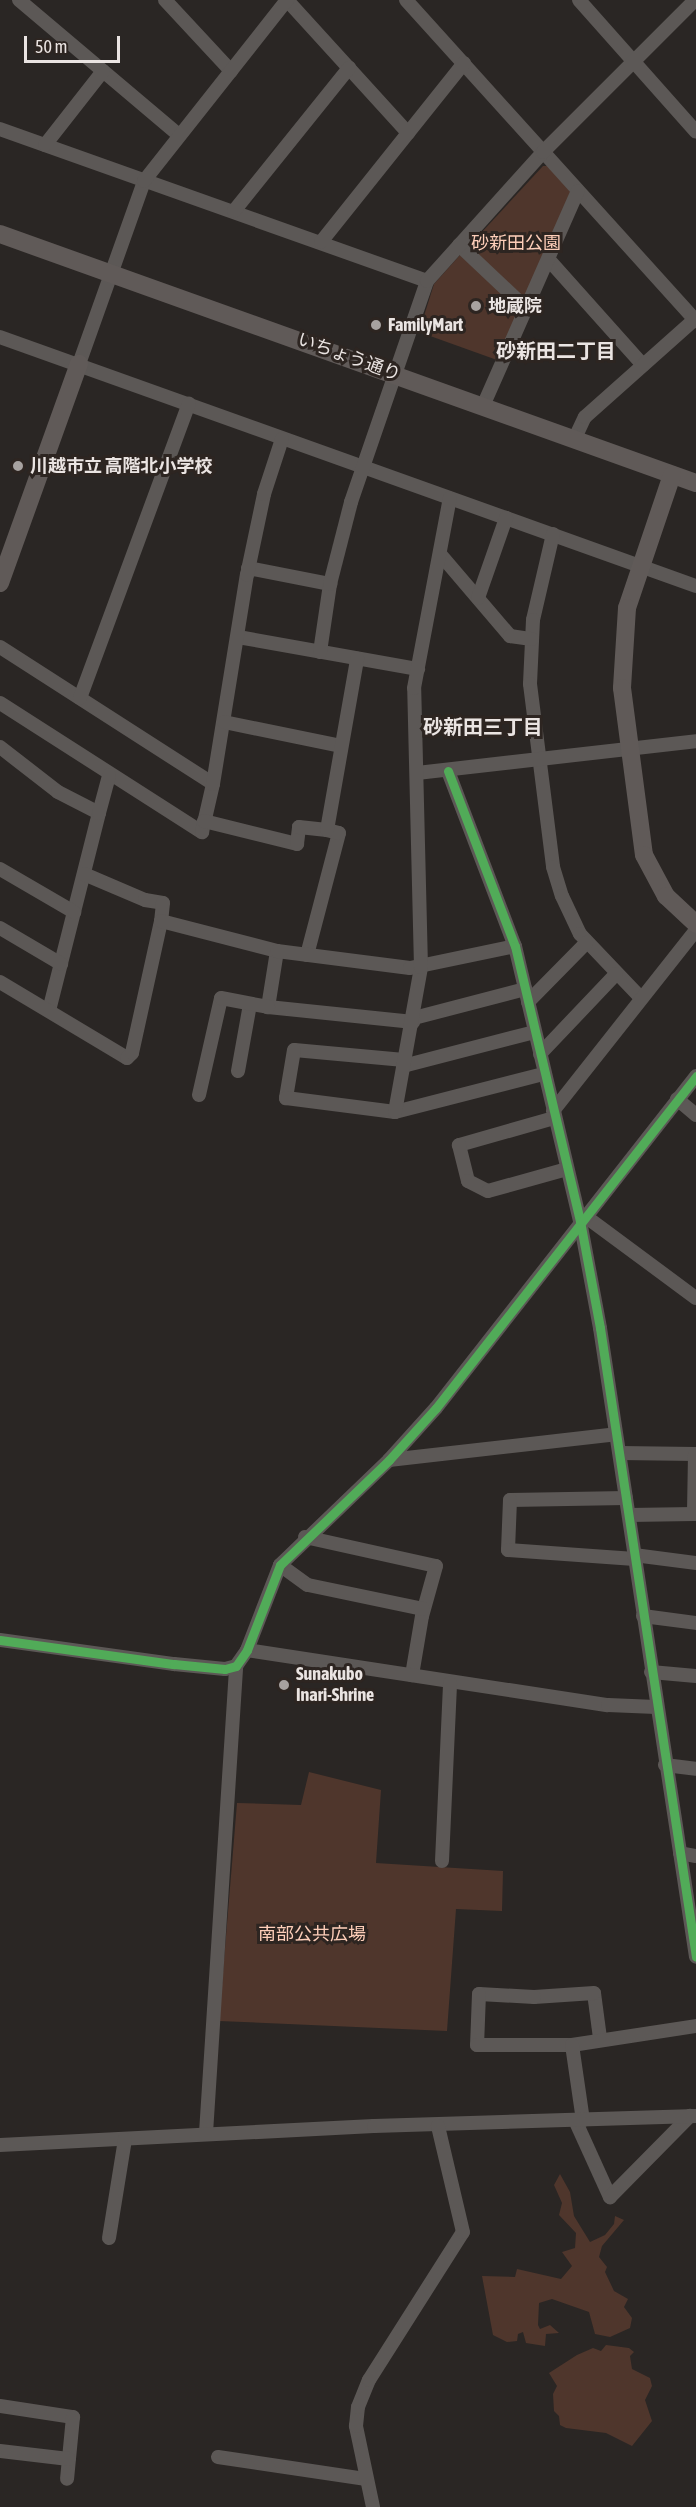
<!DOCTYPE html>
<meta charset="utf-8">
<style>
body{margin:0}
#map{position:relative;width:696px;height:2507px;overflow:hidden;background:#2a2624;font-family:"Asap Condensed","Noto Sans JP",sans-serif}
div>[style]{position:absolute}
.green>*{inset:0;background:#4f362c}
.street>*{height:14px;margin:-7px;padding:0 7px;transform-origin:7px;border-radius:7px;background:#5c5856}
.secondary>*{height:18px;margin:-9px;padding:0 9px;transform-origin:9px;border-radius:9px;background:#605a58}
.cycleway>*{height:9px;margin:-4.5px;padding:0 4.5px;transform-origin:4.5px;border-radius:4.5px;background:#51ab58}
.dots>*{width:16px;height:16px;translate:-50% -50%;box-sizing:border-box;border:3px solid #2d2521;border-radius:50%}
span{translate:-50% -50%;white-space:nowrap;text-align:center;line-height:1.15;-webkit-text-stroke:6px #2d2521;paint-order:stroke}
.park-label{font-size:18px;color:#fdceb9}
.poi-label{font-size:18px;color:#eae4e2;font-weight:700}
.left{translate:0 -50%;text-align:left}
.street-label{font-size:18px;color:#eae4e2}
.neighbourhood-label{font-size:20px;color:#eae4e2;font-weight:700}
.scale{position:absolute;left:24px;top:36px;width:96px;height:27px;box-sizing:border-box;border:3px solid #eae4e2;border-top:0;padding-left:8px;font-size:18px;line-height:21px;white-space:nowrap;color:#eae4e2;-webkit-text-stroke:4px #2d2521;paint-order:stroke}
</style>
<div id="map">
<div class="green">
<div style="clip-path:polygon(543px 166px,548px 166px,572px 193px,527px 297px,523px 297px,469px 246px)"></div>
<div style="clip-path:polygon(460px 255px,521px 307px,497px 360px,419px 332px,434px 284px)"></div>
<div style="clip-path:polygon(309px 1772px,381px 1790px,376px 1863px,503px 1871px,502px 1911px,456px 1909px,447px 2031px,219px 2021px,237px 1803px,301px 1805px)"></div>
<div style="clip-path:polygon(560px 2174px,570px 2192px,574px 2216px,590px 2242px,605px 2235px,614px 2224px,615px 2216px,624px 2220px,602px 2246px,599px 2257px,607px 2267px,605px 2272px,614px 2291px,628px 2299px,624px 2307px,632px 2318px,630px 2328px,610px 2337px,595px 2334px,589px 2312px,552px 2299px,539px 2303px,538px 2325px,540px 2329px,550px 2325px,559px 2333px,546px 2334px,545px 2346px,526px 2343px,523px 2332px,518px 2334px,517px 2341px,507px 2342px,493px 2335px,482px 2276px,515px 2277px,517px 2269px,561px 2279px,572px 2266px,562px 2252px,575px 2248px,576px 2233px,559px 2215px,562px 2203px,554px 2185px)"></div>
<div style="clip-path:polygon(606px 2345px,629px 2348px,634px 2352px,630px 2356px,632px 2369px,650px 2378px,652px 2386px,645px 2400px,652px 2421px,632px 2446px,606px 2433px,566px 2428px,560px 2425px,559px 2416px,554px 2411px,553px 2394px,557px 2386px,549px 2373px,577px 2355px,593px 2348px,601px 2351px)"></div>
</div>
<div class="street">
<div style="left:19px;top:0;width:209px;rotate:40.2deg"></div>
<div style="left:165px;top:0;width:97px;rotate:47.1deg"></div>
<div style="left:287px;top:0;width:180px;rotate:47.7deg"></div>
<div style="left:406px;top:0;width:433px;rotate:47.9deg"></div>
<div style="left:579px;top:0;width:176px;rotate:48.4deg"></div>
<div style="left:0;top:129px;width:453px;rotate:19.6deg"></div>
<div style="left:45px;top:145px;width:94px;rotate:-51.9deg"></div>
<div style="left:234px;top:211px;width:184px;rotate:-51.2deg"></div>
<div style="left:321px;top:242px;width:229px;rotate:-51.4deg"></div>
<div style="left:459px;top:245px;width:93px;rotate:43.3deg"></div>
<div style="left:549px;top:260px;width:141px;rotate:48.2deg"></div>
<div style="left:0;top:337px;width:739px;rotate:19.69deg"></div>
<div style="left:79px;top:364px;width:194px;rotate:-70.4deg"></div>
<div style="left:144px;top:181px;width:231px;rotate:-51.7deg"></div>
<div style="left:483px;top:406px;width:235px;rotate:-66.2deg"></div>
<div style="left:575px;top:438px;width:23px;rotate:-65deg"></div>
<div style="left:585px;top:417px;width:149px;rotate:-41.7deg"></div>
<div style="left:553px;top:534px;width:88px;rotate:103.1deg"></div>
<div style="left:533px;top:620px;width:64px;rotate:92.7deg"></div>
<div style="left:530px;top:684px;width:184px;rotate:82.8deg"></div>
<div style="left:553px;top:867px;width:30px;rotate:73deg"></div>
<div style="left:562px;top:896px;width:42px;rotate:64.7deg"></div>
<div style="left:580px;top:934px;width:87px;rotate:46.4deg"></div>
<div style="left:440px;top:554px;width:108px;rotate:49.5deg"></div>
<div style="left:510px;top:636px;width:22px;rotate:8deg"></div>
<div style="left:248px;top:568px;width:84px;rotate:11deg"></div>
<div style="left:478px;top:598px;width:85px;rotate:-70.7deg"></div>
<div style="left:238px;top:637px;width:183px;rotate:10.1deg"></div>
<div style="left:0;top:647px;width:253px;rotate:32.7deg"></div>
<div style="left:320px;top:652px;width:69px;rotate:-81.6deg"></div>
<div style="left:330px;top:584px;width:85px;rotate:-75.6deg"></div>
<div style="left:351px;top:502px;width:234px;rotate:-71deg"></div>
<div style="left:427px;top:281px;width:173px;rotate:-48deg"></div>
<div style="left:543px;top:152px;width:215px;rotate:-45deg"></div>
<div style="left:80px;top:698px;width:314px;rotate:-69.7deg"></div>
<div style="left:0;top:703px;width:240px;rotate:32.6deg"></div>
<div style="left:202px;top:832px;width:49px;rotate:-77.1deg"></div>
<div style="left:213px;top:784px;width:212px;rotate:-80.8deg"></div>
<div style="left:247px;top:575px;width:83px;rotate:-78.1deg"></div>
<div style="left:264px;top:494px;width:58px;rotate:-71.9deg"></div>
<div style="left:224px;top:722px;width:119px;rotate:11.6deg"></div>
<div style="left:0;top:747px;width:73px;rotate:37.8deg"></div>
<div style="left:58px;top:792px;width:46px;rotate:27.1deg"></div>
<div style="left:99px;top:813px;width:203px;rotate:104.2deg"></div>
<div style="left:448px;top:771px;width:187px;rotate:69.1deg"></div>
<div style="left:515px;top:946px;width:283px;rotate:76.7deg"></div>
<div style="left:580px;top:1221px;width:109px;rotate:79.4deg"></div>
<div style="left:600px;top:1328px;width:636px;rotate:81.32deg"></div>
<div style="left:417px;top:773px;width:281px;rotate:-6.5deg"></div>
<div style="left:99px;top:813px;width:39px;rotate:-75deg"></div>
<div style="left:204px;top:821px;width:96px;rotate:13.9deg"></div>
<div style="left:297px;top:844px;width:17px;rotate:-83deg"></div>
<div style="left:299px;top:827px;width:28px;rotate:6deg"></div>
<div style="left:0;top:869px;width:86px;rotate:30.2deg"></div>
<div style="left:84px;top:874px;width:66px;rotate:23.1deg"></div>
<div style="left:145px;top:900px;width:18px;rotate:9deg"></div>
<div style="left:163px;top:903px;width:18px;rotate:96deg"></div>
<div style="left:0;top:928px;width:71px;rotate:30.5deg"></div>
<div style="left:277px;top:951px;width:57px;rotate:99.1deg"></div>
<div style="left:268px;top:1007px;width:146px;rotate:5.9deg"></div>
<div style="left:307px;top:955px;width:126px;rotate:-75.3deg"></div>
<div style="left:339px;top:833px;width:12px;rotate:-166deg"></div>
<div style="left:327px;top:830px;width:174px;rotate:-80deg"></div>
<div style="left:0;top:982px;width:148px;rotate:30.9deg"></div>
<div style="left:127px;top:1058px;width:7px;rotate:-45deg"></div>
<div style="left:132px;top:1053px;width:135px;rotate:-77.6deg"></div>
<div style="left:161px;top:921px;width:120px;rotate:14.5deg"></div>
<div style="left:277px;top:951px;width:134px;rotate:7.3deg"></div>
<div style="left:410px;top:968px;width:107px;rotate:-11.8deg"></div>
<div style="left:528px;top:1002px;width:83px;rotate:-45.5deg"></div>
<div style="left:414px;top:1018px;width:115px;rotate:-14.6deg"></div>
<div style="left:540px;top:1054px;width:110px;rotate:-46.5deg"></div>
<div style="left:404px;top:1060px;width:110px;rotate:-174.8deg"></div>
<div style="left:294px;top:1050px;width:49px;rotate:99.5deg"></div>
<div style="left:286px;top:1098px;width:110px;rotate:7.3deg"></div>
<div style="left:395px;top:1112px;width:153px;rotate:-14.4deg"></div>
<div style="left:403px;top:1066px;width:135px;rotate:-14.5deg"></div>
<div style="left:238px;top:1071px;width:68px;rotate:-79.8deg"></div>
<div style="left:199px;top:1095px;width:99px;rotate:-77.2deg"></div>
<div style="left:221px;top:998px;width:48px;rotate:10.8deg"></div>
<div style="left:677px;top:1099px;width:25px;rotate:40deg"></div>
<div style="left:553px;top:1111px;width:231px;rotate:-51.7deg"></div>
<div style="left:395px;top:1112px;width:147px;rotate:-79.8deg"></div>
<div style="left:421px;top:967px;width:279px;rotate:-91.4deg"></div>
<div style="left:414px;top:688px;width:193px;rotate:-79.3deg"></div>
<div style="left:554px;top:1118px;width:99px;rotate:164.1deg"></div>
<div style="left:459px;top:1145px;width:37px;rotate:76deg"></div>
<div style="left:468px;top:1181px;width:22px;rotate:27deg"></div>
<div style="left:488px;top:1191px;width:82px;rotate:-15.6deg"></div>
<div style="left:585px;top:1216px;width:138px;rotate:36.5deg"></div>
<div style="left:620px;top:1453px;width:75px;rotate:0.8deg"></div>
<div style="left:695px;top:1454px;width:60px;rotate:91deg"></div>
<div style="left:694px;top:1514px;width:65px;rotate:179.1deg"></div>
<div style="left:389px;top:1460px;width:228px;rotate:-6.5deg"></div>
<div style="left:626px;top:1498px;width:116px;rotate:179deg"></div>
<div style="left:510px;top:1500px;width:50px;rotate:92.3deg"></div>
<div style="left:508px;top:1550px;width:127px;rotate:4.1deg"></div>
<div style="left:305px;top:1537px;width:134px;rotate:12.5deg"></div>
<div style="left:436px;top:1566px;width:52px;rotate:105.6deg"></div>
<div style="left:422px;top:1616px;width:60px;rotate:99.6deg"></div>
<div style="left:634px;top:1555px;width:63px;rotate:7.4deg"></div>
<div style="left:280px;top:1565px;width:34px;rotate:36deg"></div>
<div style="left:308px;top:1585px;width:117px;rotate:11.8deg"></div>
<div style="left:643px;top:1616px;width:53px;rotate:7.5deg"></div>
<div style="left:0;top:1640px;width:176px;rotate:7.9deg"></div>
<div style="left:174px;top:1664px;width:51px;rotate:5.6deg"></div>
<div style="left:225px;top:1669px;width:11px;rotate:-15deg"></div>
<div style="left:236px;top:1666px;width:19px;rotate:-55deg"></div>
<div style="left:247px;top:1650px;width:91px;rotate:-68.8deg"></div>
<div style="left:280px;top:1565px;width:151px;rotate:-43.9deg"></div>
<div style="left:389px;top:1460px;width:70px;rotate:-47.9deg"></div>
<div style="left:436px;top:1408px;width:422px;rotate:-51.9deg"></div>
<div style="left:247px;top:1650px;width:365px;rotate:8.7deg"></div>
<div style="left:608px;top:1705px;width:48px;rotate:2.4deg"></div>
<div style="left:651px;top:1672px;width:45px;rotate:5.1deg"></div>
<div style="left:665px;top:1765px;width:31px;rotate:7deg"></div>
<div style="left:680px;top:1853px;width:16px;rotate:11deg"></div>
<div style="left:442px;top:1861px;width:178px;rotate:-87.4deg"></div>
<div style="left:600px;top:2038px;width:45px;rotate:-97.6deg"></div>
<div style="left:594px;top:1993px;width:60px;rotate:176.2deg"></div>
<div style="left:534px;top:1997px;width:55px;rotate:-176.9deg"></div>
<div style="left:479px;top:1994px;width:51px;rotate:92.2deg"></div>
<div style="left:477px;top:2045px;width:95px"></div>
<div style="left:572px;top:2045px;width:125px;rotate:-8.7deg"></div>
<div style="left:572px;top:2045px;width:76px;rotate:81.7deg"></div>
<div style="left:575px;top:2120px;width:85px;rotate:65.6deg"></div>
<div style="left:610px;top:2197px;width:114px;rotate:-45.4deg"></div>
<div style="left:206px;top:2133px;width:468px;rotate:-86.3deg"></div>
<div style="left:0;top:2145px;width:374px;rotate:-2.9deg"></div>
<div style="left:374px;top:2126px;width:322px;rotate:-1.8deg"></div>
<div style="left:109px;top:2238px;width:100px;rotate:-80.8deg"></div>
<div style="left:0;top:2406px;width:74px;rotate:8.6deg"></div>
<div style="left:73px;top:2417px;width:62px;rotate:95.5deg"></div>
<div style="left:0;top:2451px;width:69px;rotate:6.6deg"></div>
<div style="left:218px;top:2457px;width:150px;rotate:8.5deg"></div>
<div style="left:373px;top:2507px;width:83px;rotate:-101.9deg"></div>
<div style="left:356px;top:2426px;width:19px;rotate:-84deg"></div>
<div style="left:358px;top:2407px;width:29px;rotate:-68deg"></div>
<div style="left:369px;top:2380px;width:175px;rotate:-57.6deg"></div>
<div style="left:463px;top:2232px;width:109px;rotate:-103.3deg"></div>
</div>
<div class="secondary">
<div style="left:0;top:234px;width:739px;rotate:19.69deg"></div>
<div style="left:672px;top:475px;width:140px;rotate:108.7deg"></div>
<div style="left:627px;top:608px;width:80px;rotate:93.6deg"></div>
<div style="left:622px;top:688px;width:168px;rotate:82.5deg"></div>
<div style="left:644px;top:855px;width:47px;rotate:61.8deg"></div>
<div style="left:666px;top:896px;width:41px;rotate:43deg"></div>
<div style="left:0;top:583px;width:233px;rotate:-70.2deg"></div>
</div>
<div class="cycleway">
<div style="left:448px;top:771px;width:187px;rotate:69.1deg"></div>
<div style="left:515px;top:946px;width:283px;rotate:76.7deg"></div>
<div style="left:580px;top:1221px;width:109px;rotate:79.4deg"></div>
<div style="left:600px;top:1328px;width:636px;rotate:81.32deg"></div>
<div style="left:0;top:1640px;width:176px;rotate:7.9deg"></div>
<div style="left:174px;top:1664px;width:51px;rotate:5.6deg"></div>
<div style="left:225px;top:1669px;width:11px;rotate:-15deg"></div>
<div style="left:236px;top:1666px;width:19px;rotate:-55deg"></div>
<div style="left:247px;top:1650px;width:91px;rotate:-68.8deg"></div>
<div style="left:280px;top:1565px;width:151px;rotate:-43.9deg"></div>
<div style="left:389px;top:1460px;width:70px;rotate:-47.9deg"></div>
<div style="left:436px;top:1408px;width:422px;rotate:-51.9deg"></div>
</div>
<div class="dots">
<div style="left:476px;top:306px;background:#a7a2a0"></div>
<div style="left:376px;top:325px;background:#a7a2a0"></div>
<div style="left:18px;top:466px;background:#a7a2a0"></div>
<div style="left:284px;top:1685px;background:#a7a2a0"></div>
</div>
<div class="park-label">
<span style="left:516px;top:243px">砂新田公園</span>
<span style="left:312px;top:1934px">南部公共広場</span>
</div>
<div class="poi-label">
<span class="left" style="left:488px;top:306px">地蔵院</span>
<span class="left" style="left:388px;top:325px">FamilyMart</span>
<span class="left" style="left:30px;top:466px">川越市立 高階北小学校</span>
<span class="left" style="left:296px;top:1685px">Sunakubo<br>Inari-Shrine</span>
</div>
<div class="street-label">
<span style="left:349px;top:357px;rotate:20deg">いちょう通り</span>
</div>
<div class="neighbourhood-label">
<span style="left:556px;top:350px">砂新田二丁目</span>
<span style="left:483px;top:726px">砂新田三丁目</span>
</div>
<div class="scale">50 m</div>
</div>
